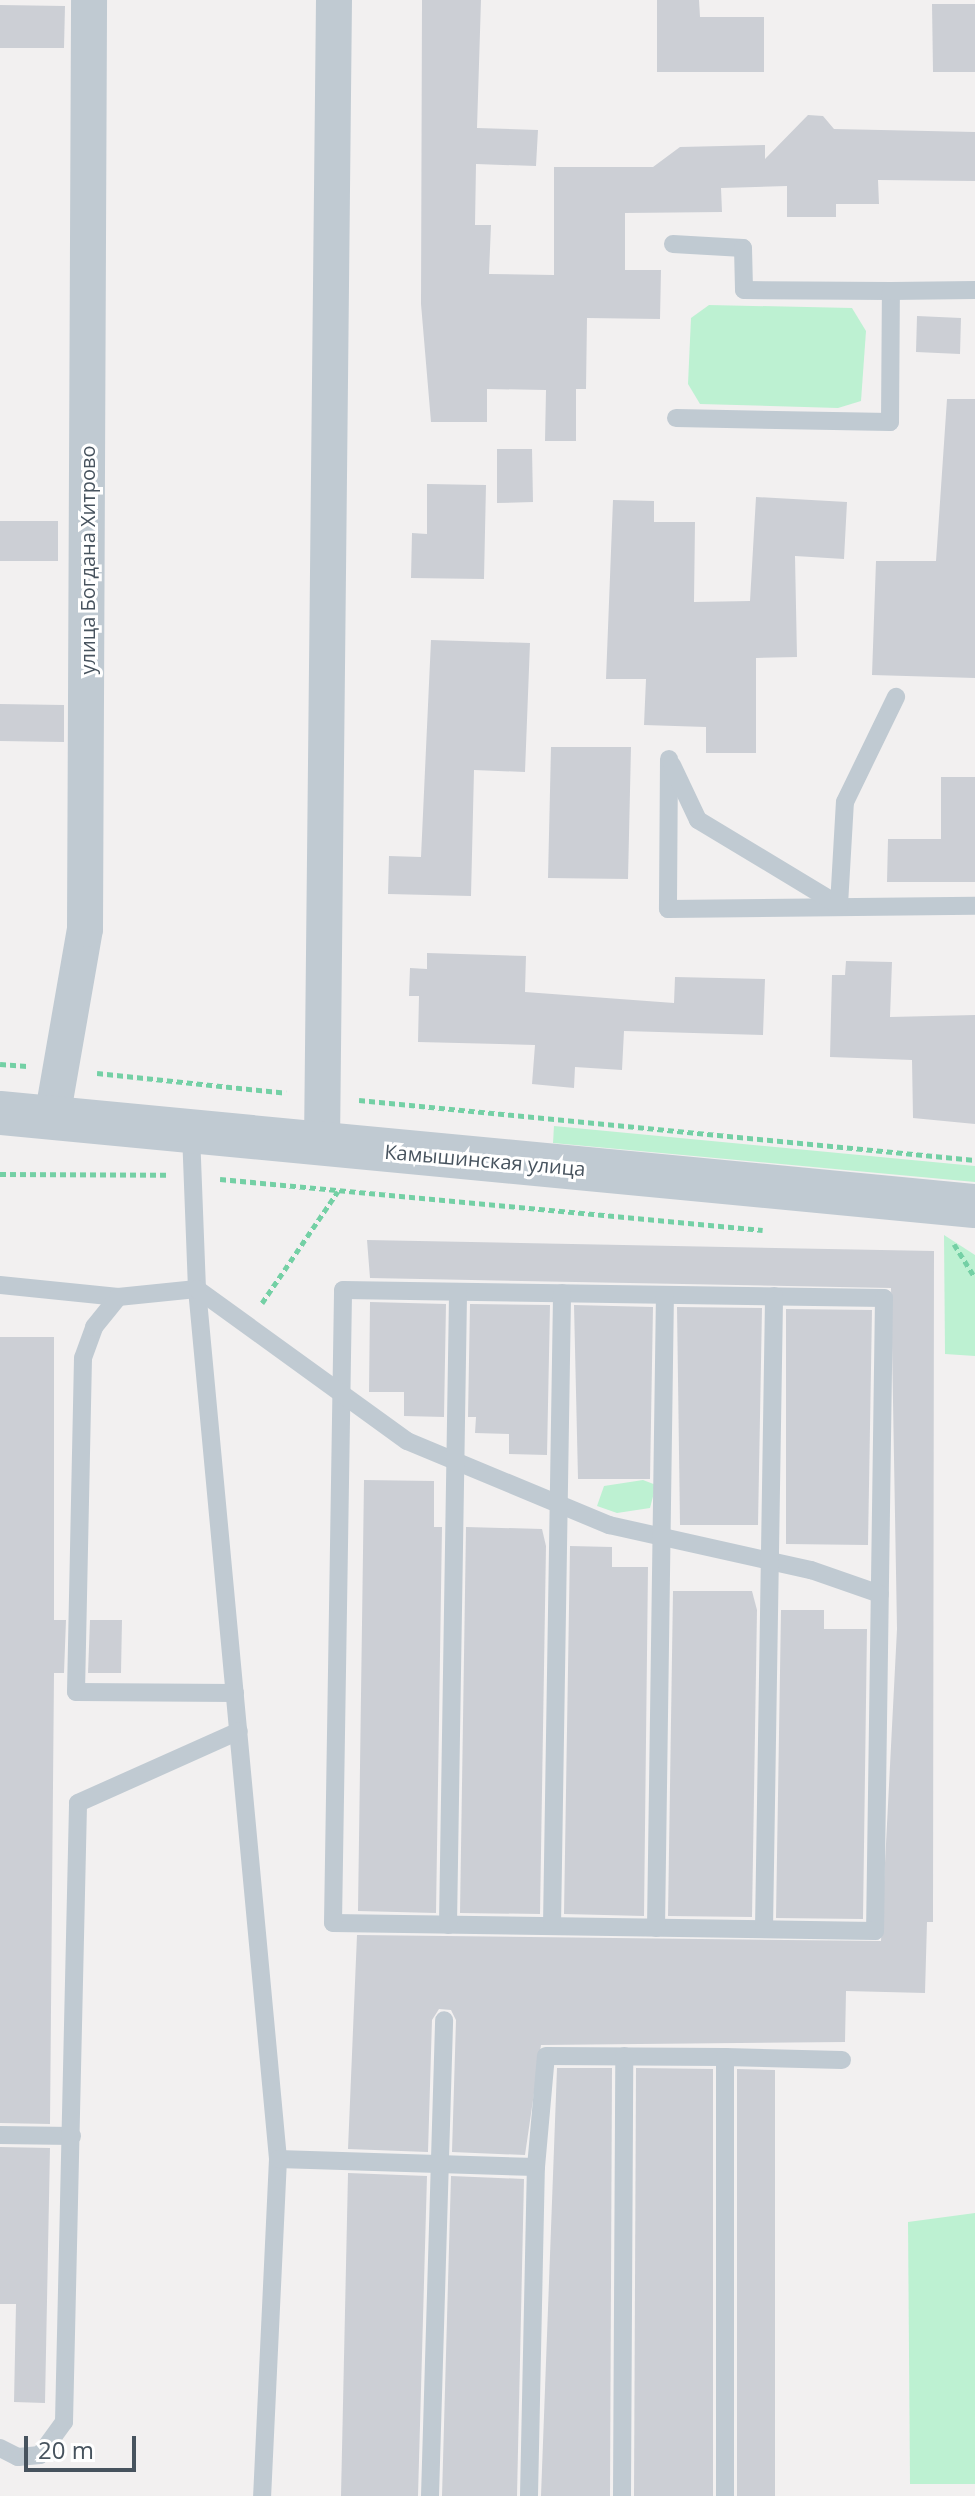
<!DOCTYPE html>
<meta charset="utf-8">
<style>
body{margin:0}
#map{position:relative;width:975px;height:2496px;overflow:hidden;background:#f2f0f0;font-family:"Open Sans",sans-serif}
div>[style]{position:absolute}
.green>*{inset:0;background:#bdf1d2}
.building>*{inset:0;background:#cccfd5}
.path>*{height:5px;margin-top:-2.5px;transform-origin:0;background:repeating-linear-gradient(90deg,#74d0a5 0 6px,transparent 0 10px)}
.service>*{height:18px;margin:-9px;padding:0 9px;transform-origin:9px;border-radius:9px;background:#c0cad2}
.minor>*{height:36px;margin:-18px;padding:0 18px;transform-origin:18px;border-radius:18px;background:#c0cad2}
.tertiary>*{height:44px;margin:-22px;padding:0 22px;transform-origin:22px;border-radius:22px;background:#c0cad2}
span{translate:-50% -50%;white-space:nowrap;text-align:center;line-height:1.15;-webkit-text-stroke:6px #fff;paint-order:stroke}
.street-label{font-size:20px;color:#47535e}
.scale{position:absolute;left:24px;top:2436px;width:112px;height:36px;box-sizing:border-box;border:4px solid #47535e;border-top:0;padding-left:10px;font-size:24px;line-height:28px;white-space:nowrap;color:#47535e;-webkit-text-stroke:6px #fff;paint-order:stroke}
</style>
<div id="map">
<div class="green">
<div style="clip-path:polygon(709px 305px,852px 308px,866px 331px,861px 401px,838px 408px,700px 404px,688px 384px,691px 318px)"></div>
<div style="clip-path:polygon(554px 1126px,975px 1166px,975px 1182px,553px 1143px)"></div>
<div style="clip-path:polygon(944px 1235px,975px 1255px,975px 1356px,945px 1354px)"></div>
<div style="clip-path:polygon(643px 1480px,656px 1485px,650px 1508px,617px 1513px,597px 1506px,604px 1486px)"></div>
<div style="clip-path:polygon(975px 2213px,975px 2484px,910px 2484px,908px 2222px)"></div>
</div>
<div class="building">
<div style="clip-path:polygon(422px 0,481px 0,477px 128px,538px 130px,536px 166px,476px 164px,475px 225px,491px 225px,489px 274px,554px 275px,554px 167px,653px 167px,680px 147px,765px 145px,765px 159px,808px 115px,823px 116px,834px 129px,975px 132px,975px 181px,878px 180px,879px 204px,836px 204px,836px 217px,787px 217px,787px 186px,721px 188px,722px 212px,625px 213px,625px 270px,661px 270px,660px 319px,587px 318px,586px 389px,576px 389px,576px 441px,545px 441px,546px 390px,487px 389px,487px 422px,431px 422px,421px 304px)"></div>
<div style="clip-path:polygon(657px 0,699px 0,700px 17px,764px 17px,764px 72px,657px 72px)"></div>
<div style="clip-path:polygon(932px 4px,975px 4px,975px 72px,933px 72px)"></div>
<div style="clip-path:polygon(0 5px,65px 6px,64px 48px,0 48px)"></div>
<div style="clip-path:polygon(917px 316px,961px 318px,960px 354px,916px 352px)"></div>
<div style="clip-path:polygon(947px 399px,975px 399px,975px 678px,872px 675px,876px 561px,936px 561px)"></div>
<div style="clip-path:polygon(497px 449px,532px 449px,533px 502px,497px 503px)"></div>
<div style="clip-path:polygon(427px 484px,486px 485px,484px 579px,411px 578px,412px 533px,427px 534px)"></div>
<div style="clip-path:polygon(756px 497px,847px 502px,844px 559px,795px 556px,797px 657px,756px 658px,756px 753px,706px 753px,706px 727px,644px 725px,646px 679px,606px 679px,613px 500px,654px 501px,654px 522px,695px 522px,694px 602px,750px 601px)"></div>
<div style="clip-path:polygon(0 521px,58px 521px,58px 561px,0 561px)"></div>
<div style="clip-path:polygon(431px 640px,530px 643px,525px 772px,474px 770px,471px 896px,388px 894px,389px 856px,421px 857px)"></div>
<div style="clip-path:polygon(0 704px,64px 705px,64px 742px,0 741px)"></div>
<div style="clip-path:polygon(551px 747px,631px 747px,628px 879px,548px 878px)"></div>
<div style="clip-path:polygon(941px 777px,975px 777px,975px 882px,887px 882px,888px 839px,941px 839px)"></div>
<div style="clip-path:polygon(427px 953px,526px 956px,525px 992px,674px 1003px,675px 977px,765px 979px,763px 1035px,624px 1031px,622px 1070px,575px 1067px,574px 1088px,532px 1084px,535px 1045px,418px 1042px,419px 996px,409px 996px,410px 968px,427px 969px)"></div>
<div style="clip-path:polygon(846px 961px,892px 962px,890px 1017px,975px 1015px,975px 1124px,913px 1118px,912px 1060px,830px 1057px,832px 975px,845px 975px)"></div>
<div style="clip-path:polygon(367px 1240px,934px 1251px,933px 1922px,927px 1922px,925px 1993px,846px 1991px,845px 2042px,541px 2045px,525px 2155px,452px 2152px,456px 2020px,451px 2010px,439px 2009px,432px 2020px,428px 2152px,348px 2149px,357px 1935px,881px 1941px,897px 1629px,891px 1288px,370px 1278px)"></div>
<div style="clip-path:polygon(370px 1302px,446px 1304px,444px 1417px,404px 1416px,404px 1392px,369px 1392px)"></div>
<div style="clip-path:polygon(470px 1304px,550px 1305px,547px 1455px,509px 1454px,509px 1434px,475px 1433px,476px 1417px,468px 1417px)"></div>
<div style="clip-path:polygon(574px 1305px,653px 1307px,650px 1479px,578px 1479px)"></div>
<div style="clip-path:polygon(677px 1307px,762px 1308px,758px 1525px,680px 1525px)"></div>
<div style="clip-path:polygon(786px 1309px,872px 1310px,868px 1545px,786px 1544px)"></div>
<div style="clip-path:polygon(0 1337px,54px 1337px,54px 1620px,66px 1620px,64px 1673px,54px 1673px,50px 2124px,0 2123px)"></div>
<div style="clip-path:polygon(364px 1480px,434px 1481px,434px 1527px,442px 1527px,436px 1913px,358px 1911px)"></div>
<div style="clip-path:polygon(466px 1527px,542px 1529px,546px 1546px,540px 1914px,460px 1913px)"></div>
<div style="clip-path:polygon(570px 1546px,612px 1547px,612px 1567px,648px 1567px,644px 1916px,564px 1914px)"></div>
<div style="clip-path:polygon(673px 1591px,752px 1591px,757px 1610px,752px 1917px,668px 1916px)"></div>
<div style="clip-path:polygon(781px 1610px,824px 1610px,824px 1629px,867px 1629px,863px 1919px,776px 1918px)"></div>
<div style="clip-path:polygon(90px 1620px,122px 1620px,121px 1673px,88px 1673px)"></div>
<div style="clip-path:polygon(557px 2068px,612px 2068px,610px 2496px,541px 2496px)"></div>
<div style="clip-path:polygon(636px 2068px,713px 2069px,713px 2496px,634px 2496px)"></div>
<div style="clip-path:polygon(737px 2069px,775px 2070px,775px 2496px,737px 2496px)"></div>
<div style="clip-path:polygon(0 2147px,50px 2148px,45px 2403px,14px 2402px,16px 2304px,0 2304px)"></div>
<div style="clip-path:polygon(348px 2173px,427px 2176px,418px 2496px,341px 2496px)"></div>
<div style="clip-path:polygon(451px 2176px,524px 2179px,517px 2496px,442px 2496px)"></div>
</div>
<div class="path">
<div style="left:0;top:1064px;width:27px;rotate:4deg"></div>
<div style="left:97px;top:1073px;width:190px;rotate:6deg"></div>
<div style="left:359px;top:1100px;width:619px;rotate:5.56deg"></div>
<div style="left:0;top:1174px;width:166px;rotate:0.3deg"></div>
<div style="left:220px;top:1179px;width:545px;rotate:5.37deg"></div>
<div style="left:954px;top:1244px;width:39px;rotate:58deg"></div>
<div style="left:262px;top:1303px;width:135px;rotate:-55.8deg"></div>
</div>
<div class="service">
<div style="left:673px;top:244px;width:70px;rotate:3.3deg"></div>
<div style="left:743px;top:248px;width:42px;rotate:88.6deg"></div>
<div style="left:744px;top:290px;width:147px;rotate:0.4deg"></div>
<div style="left:676px;top:418px;width:214px;rotate:1.1deg"></div>
<div style="left:890px;top:422px;width:131px;rotate:-89.6deg"></div>
<div style="left:891px;top:291px;width:84px;rotate:-0.7deg"></div>
<div style="left:669px;top:759px;width:150px;rotate:90.4deg"></div>
<div style="left:668px;top:909px;width:307px;rotate:-0.6deg"></div>
<div style="left:672px;top:765px;width:61px;rotate:64.7deg"></div>
<div style="left:698px;top:820px;width:165px;rotate:31.1deg"></div>
<div style="left:839px;top:905px;width:103px;rotate:-86.7deg"></div>
<div style="left:845px;top:802px;width:117px;rotate:-64.1deg"></div>
<div style="left:191px;top:1133px;width:156px;rotate:87.8deg"></div>
<div style="left:197px;top:1289px;width:874px;rotate:84.68deg"></div>
<div style="left:278px;top:2159px;width:337px;rotate:92.7deg"></div>
<div style="left:0;top:1285px;width:119px;rotate:5.8deg"></div>
<div style="left:343px;top:1290px;width:541px;rotate:0.85deg"></div>
<div style="left:884px;top:1298px;width:633px;rotate:90.81deg"></div>
<div style="left:875px;top:1931px;width:542px;rotate:-179.15deg"></div>
<div style="left:333px;top:1923px;width:633px;rotate:-89.09deg"></div>
<div style="left:235px;top:1693px;width:159px;rotate:-179.6deg"></div>
<div style="left:76px;top:1692px;width:334px;rotate:-88.8deg"></div>
<div style="left:83px;top:1358px;width:33px;rotate:-70deg"></div>
<div style="left:94px;top:1327px;width:38px;rotate:-51deg"></div>
<div style="left:118px;top:1297px;width:79px;rotate:-5.8deg"></div>
<div style="left:197px;top:1289px;width:259px;rotate:35.9deg"></div>
<div style="left:407px;top:1441px;width:219px;rotate:22.6deg"></div>
<div style="left:609px;top:1525px;width:207px;rotate:12.6deg"></div>
<div style="left:811px;top:1570px;width:73px;rotate:19.2deg"></div>
<div style="left:448px;top:1925px;width:633px;rotate:-89.09deg"></div>
<div style="left:552px;top:1926px;width:633px;rotate:-89.09deg"></div>
<div style="left:656px;top:1928px;width:633px;rotate:-89.19deg"></div>
<div style="left:764px;top:1929px;width:633px;rotate:-89.09deg"></div>
<div style="left:725px;top:2057px;width:117px;rotate:1.5deg"></div>
<div style="left:0;top:2135px;width:72px;rotate:0.8deg"></div>
<div style="left:278px;top:2159px;width:258px;rotate:1.8deg"></div>
<div style="left:536px;top:2167px;width:111px;rotate:-84.9deg"></div>
<div style="left:546px;top:2056px;width:179px;rotate:0.3deg"></div>
<div style="left:725px;top:2057px;width:439px;rotate:90deg"></div>
<div style="left:0;top:2448px;width:20px;rotate:27deg"></div>
<div style="left:18px;top:2457px;width:22px;rotate:-5deg"></div>
<div style="left:40px;top:2455px;width:41px;rotate:-54deg"></div>
<div style="left:64px;top:2422px;width:619px;rotate:-88.7deg"></div>
<div style="left:78px;top:1803px;width:176px;rotate:-24.1deg"></div>
<div style="left:430px;top:2496px;width:476px;rotate:-88.3deg"></div>
<div style="left:529px;top:2496px;width:329px;rotate:-88.8deg"></div>
<div style="left:622px;top:2496px;width:440px;rotate:-89.7deg"></div>
</div>
<div class="minor">
<div style="left:52px;top:1118px;width:192px;rotate:-80.1deg"></div>
<div style="left:85px;top:929px;width:929px;rotate:-89.75deg"></div>
<div style="left:322px;top:1145px;width:1145px;rotate:-89.4deg"></div>
</div>
<div class="tertiary">
<div style="left:0;top:1113px;width:979px;rotate:5.45deg"></div>
</div>
<div class="street-label">
<span style="left:87px;top:560px;rotate:-90deg">улица Богдана Хитрово</span>
<span style="left:485px;top:1160px;rotate:5deg">Камышинская улица</span>
</div>
<div class="scale">20 m</div>
</div>
